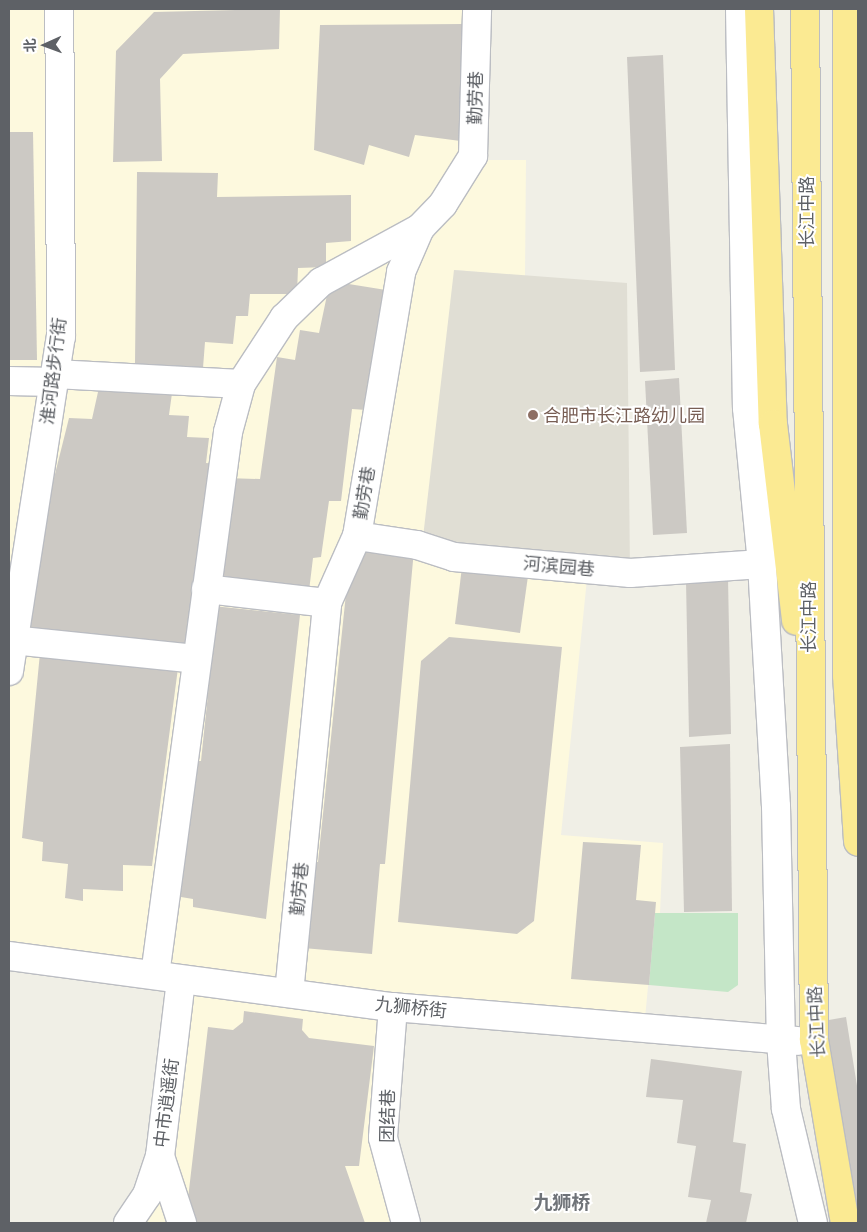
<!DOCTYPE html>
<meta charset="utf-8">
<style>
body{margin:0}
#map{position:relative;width:867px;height:1232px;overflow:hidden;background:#f0efe6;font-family:Barlow,"Noto Sans SC",sans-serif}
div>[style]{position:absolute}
.commercial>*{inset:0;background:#fdf9de}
.education>*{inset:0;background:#e0ded4}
.green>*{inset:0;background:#c4e6c7}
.building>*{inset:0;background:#ccc9c4}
.roads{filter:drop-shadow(1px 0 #bbbdc2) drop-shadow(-1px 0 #bbbdc2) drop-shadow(0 1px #bbbdc2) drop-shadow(0 -1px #bbbdc2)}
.minor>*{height:28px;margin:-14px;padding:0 14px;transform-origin:14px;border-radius:14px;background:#fff}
.highway>*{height:28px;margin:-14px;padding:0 14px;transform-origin:14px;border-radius:14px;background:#fbea92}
.dots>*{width:14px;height:14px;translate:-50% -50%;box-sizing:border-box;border:2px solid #fff;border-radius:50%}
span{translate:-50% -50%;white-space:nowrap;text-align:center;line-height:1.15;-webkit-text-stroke:4px #fff;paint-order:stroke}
.street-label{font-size:18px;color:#5e6166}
.education-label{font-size:18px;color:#785e54}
.left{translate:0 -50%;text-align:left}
.neighbourhood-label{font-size:19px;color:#6f7378;font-weight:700}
.frame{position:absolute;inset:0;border:10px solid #5e6166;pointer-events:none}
.north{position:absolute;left:20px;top:20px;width:50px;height:50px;-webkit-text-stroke:4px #fff;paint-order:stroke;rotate:268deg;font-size:14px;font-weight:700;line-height:20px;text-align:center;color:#5e6166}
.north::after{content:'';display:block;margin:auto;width:18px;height:22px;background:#5e6166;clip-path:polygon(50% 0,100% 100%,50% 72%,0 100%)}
</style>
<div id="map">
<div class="commercial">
<div style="clip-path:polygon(9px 9px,477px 9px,471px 160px,526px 160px,525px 276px,455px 270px,588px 569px,561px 835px,663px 843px,660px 913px,655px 913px,644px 1029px,393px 1007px,383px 1138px,406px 1223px,128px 1223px,147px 1195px,181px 980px,9px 956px)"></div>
</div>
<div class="education">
<div style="clip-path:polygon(454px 270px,627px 283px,630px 573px,422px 546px)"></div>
</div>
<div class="green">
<div style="clip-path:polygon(655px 913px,738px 913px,738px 985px,728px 992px,649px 985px)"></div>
</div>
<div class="building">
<div style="clip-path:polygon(280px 9px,279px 49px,183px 54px,160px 79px,162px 161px,113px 162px,116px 51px,154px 12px)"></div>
<div style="clip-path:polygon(463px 24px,468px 142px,415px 135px,409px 157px,369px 145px,364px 165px,314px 150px,320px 25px)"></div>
<div style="clip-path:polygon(663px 55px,675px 370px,640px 372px,627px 57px)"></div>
<div style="clip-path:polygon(9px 132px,33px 132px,37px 360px,9px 360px)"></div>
<div style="clip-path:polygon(137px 172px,218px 173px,217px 197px,351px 195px,351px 241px,326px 243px,326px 267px,298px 268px,297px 294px,250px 294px,248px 316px,236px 316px,233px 344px,205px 342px,203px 368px,135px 364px)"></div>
<div style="clip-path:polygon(330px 281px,386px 290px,366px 410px,352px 409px,341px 501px,329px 501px,321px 557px,313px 558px,309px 591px,214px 580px,226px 478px,260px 479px,277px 357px,295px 360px,300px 330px,319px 333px)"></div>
<div style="clip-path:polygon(679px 378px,687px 533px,653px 535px,645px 381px)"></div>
<div style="clip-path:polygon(100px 383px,173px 386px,169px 415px,189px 416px,187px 437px,209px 438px,206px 463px,218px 464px,186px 646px,30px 635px,44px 518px,69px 418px,92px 419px)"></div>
<div style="clip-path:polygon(363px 544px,414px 550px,385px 864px,380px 864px,372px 954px,303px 948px,312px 861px,318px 862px,347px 584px)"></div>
<div style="clip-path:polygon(462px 567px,528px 576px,520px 633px,455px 624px)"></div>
<div style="clip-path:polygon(728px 578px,731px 734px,689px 737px,686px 581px)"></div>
<div style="clip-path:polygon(213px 606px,300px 615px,266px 919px,193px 907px,193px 899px,175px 896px,192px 761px,201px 761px,211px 665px,205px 664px)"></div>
<div style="clip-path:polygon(449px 637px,562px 647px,534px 921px,517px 934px,398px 922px,421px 661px)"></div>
<div style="clip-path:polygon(40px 653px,178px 668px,152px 866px,123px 865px,123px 891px,83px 889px,83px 901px,65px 898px,68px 864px,42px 861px,43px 842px,22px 838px)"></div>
<div style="clip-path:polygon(730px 744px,732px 911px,684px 912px,680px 747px)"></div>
<div style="clip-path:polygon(583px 842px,641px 845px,636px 900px,656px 902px,649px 985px,571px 979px)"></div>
<div style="clip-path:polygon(244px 1011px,303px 1019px,302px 1030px,309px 1038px,374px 1046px,359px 1166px,345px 1166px,365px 1223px,193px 1223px,187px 1207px,208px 1027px,233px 1030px,243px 1022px)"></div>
<div style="clip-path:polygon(846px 1017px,858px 1092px,858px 1219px,823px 1021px)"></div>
<div style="clip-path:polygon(651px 1059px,742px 1071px,733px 1142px,746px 1144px,740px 1192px,752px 1194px,746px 1223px,706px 1223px,711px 1200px,688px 1197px,696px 1146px,677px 1143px,683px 1100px,646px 1097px)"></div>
</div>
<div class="roads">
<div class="minor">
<div style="left:740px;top:9px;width:399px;rotate:89deg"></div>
<div style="left:747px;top:408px;width:157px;rotate:84.5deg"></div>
<div style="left:762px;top:564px;width:242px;rotate:86.7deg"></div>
<div style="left:776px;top:806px;width:235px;rotate:88.8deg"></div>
<div style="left:781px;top:1041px;width:68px;rotate:85.8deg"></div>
<div style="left:786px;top:1109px;width:117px;rotate:76.7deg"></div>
<div style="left:55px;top:374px;width:186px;rotate:3.1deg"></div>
<div style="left:9px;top:381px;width:45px;rotate:1.3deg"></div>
<div style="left:357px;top:536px;width:61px;rotate:8.5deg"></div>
<div style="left:417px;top:545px;width:39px;rotate:18deg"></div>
<div style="left:454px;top:557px;width:177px;rotate:5.2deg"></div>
<div style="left:630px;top:573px;width:132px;rotate:-3.9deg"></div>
<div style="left:206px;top:589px;width:122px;rotate:6.6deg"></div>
<div style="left:13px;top:640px;width:184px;rotate:5.9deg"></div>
<div style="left:9px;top:671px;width:338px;rotate:-81.2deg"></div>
<div style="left:61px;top:337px;width:328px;rotate:-90.3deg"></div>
<div style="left:9px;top:956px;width:387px;rotate:7.6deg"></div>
<div style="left:393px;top:1007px;width:406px;rotate:4.8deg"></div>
<div style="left:155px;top:975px;width:548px;rotate:-82.34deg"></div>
<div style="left:228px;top:432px;width:50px;rotate:-74.8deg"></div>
<div style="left:241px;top:384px;width:79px;rotate:-56.9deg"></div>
<div style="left:284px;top:318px;width:52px;rotate:-44.2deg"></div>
<div style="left:321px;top:282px;width:113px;rotate:-28.6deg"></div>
<div style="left:181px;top:980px;width:177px;rotate:96.8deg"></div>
<div style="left:160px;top:1156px;width:71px;rotate:71.8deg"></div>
<div style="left:289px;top:993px;width:392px;rotate:-84.4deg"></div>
<div style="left:327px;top:603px;width:73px;rotate:-65.9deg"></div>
<div style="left:357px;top:536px;width:268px;rotate:-80.5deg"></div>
<div style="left:401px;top:272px;width:48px;rotate:-66.6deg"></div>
<div style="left:420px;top:228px;width:33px;rotate:-46deg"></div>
<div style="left:443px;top:204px;width:57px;rotate:-58deg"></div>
<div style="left:473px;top:156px;width:147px;rotate:-88.4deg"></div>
<div style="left:393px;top:1007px;width:131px;rotate:94.4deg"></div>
<div style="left:383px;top:1138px;width:88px;rotate:74.9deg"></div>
<div style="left:128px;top:1223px;width:34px;rotate:-56deg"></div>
<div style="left:147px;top:1195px;width:41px;rotate:-71.6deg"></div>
</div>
<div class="highway">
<div style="left:759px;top:9px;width:415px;rotate:88.1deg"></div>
<div style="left:773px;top:424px;width:198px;rotate:83.3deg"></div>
<div style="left:805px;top:9px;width:1031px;rotate:89.5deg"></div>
<div style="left:814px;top:1040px;width:186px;rotate:80.4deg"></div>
<div style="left:847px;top:9px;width:666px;rotate:90deg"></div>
<div style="left:847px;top:675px;width:167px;rotate:86.2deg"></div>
</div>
</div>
<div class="dots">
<div style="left:533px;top:415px;background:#8d6e63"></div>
</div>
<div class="street-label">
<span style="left:475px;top:98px;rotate:-89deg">勤劳巷</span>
<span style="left:806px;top:212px;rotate:-90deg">长江中路</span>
<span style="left:53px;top:371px;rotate:-83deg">淮河路步行街</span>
<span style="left:364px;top:493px;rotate:-81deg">勤劳巷</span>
<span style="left:559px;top:566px;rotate:5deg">河滨园巷</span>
<span style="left:808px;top:617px;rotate:-90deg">长江中路</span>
<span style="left:299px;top:889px;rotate:-85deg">勤劳巷</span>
<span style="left:411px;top:1007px;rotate:6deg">九狮桥街</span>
<span style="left:816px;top:1022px;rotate:-93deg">长江中路</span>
<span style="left:166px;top:1103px;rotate:-83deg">中市逍遥街</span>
<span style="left:387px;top:1116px;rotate:-89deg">团结巷</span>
</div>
<div class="education-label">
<span class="left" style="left:543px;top:415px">合肥市长江路幼儿园</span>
</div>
<div class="neighbourhood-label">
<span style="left:562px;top:1202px">九狮桥</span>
</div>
<div class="frame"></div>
<div class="north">北</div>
</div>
